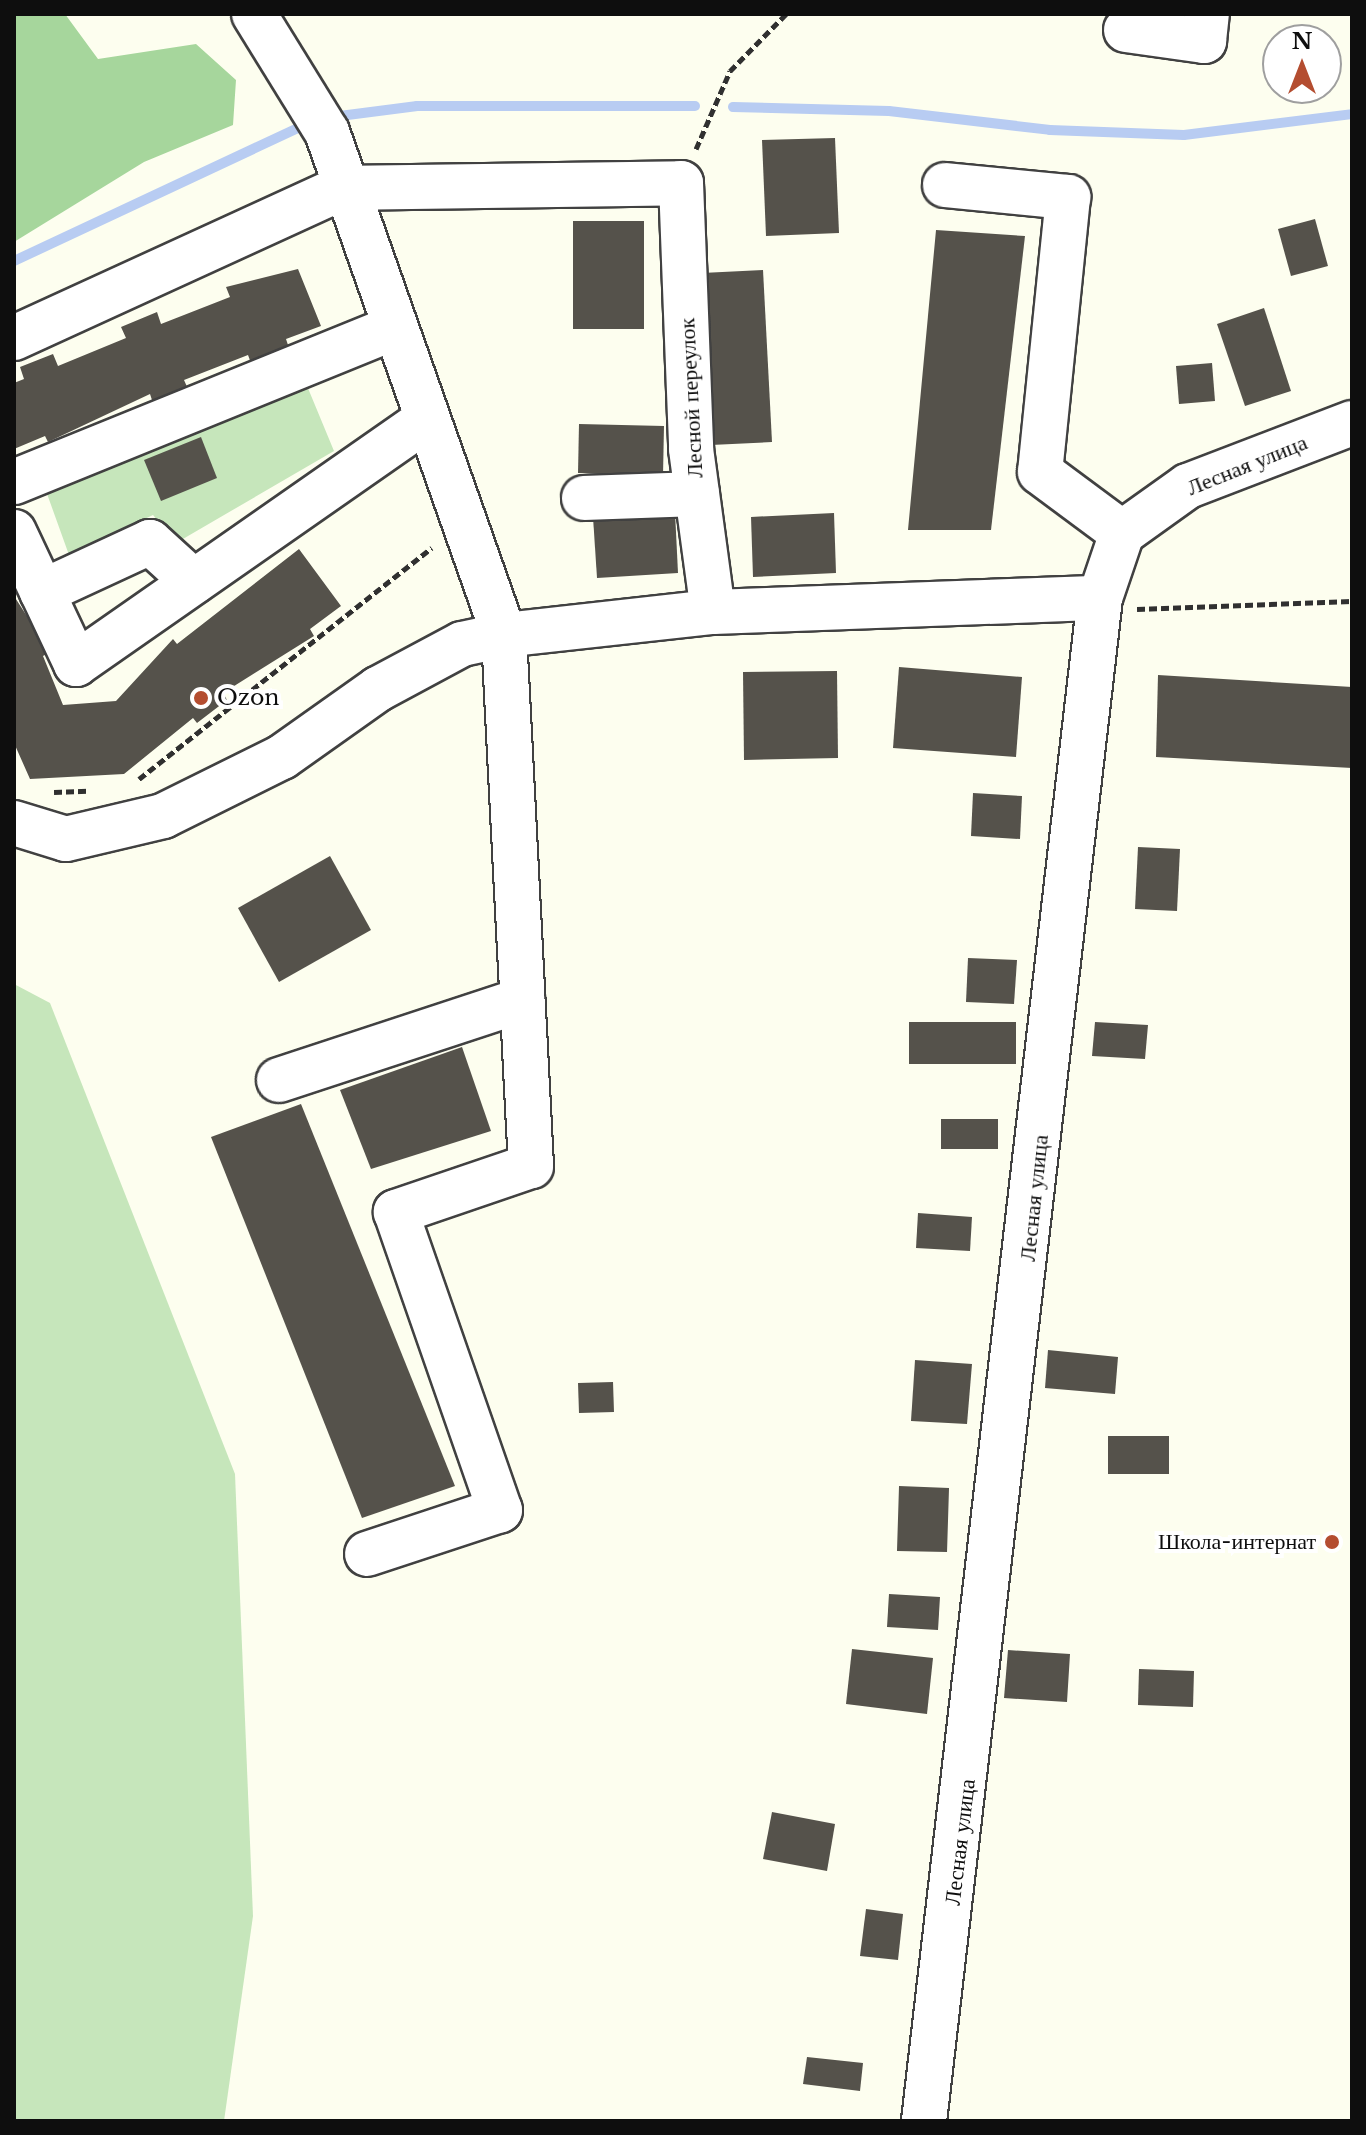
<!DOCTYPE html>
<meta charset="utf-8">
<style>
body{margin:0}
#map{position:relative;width:1366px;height:2135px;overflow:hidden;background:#fdfeef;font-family:"Libre Baskerville",serif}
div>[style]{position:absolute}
.green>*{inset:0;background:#c6e6bb}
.forest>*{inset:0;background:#a6d69c}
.stream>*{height:10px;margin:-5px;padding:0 5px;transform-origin:5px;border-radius:5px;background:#b8ccf2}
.building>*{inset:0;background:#55524b}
.path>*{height:5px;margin-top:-2.5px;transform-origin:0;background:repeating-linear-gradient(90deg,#303030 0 8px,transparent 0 12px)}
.roads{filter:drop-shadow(2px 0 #414141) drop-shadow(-2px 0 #414141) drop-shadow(0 2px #414141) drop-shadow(0 -2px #414141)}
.minor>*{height:44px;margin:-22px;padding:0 22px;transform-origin:22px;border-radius:22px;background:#fff}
.dots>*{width:22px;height:22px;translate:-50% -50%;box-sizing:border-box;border:4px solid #fff;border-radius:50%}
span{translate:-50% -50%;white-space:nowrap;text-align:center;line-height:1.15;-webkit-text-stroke:8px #fff;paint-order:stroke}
.street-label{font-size:22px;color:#0e0e0e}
.poi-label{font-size:22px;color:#0e0e0e}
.left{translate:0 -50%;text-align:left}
.right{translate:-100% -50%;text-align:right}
.frame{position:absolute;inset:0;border:16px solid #0e0e0e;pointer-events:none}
.north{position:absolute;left:1262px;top:24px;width:80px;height:80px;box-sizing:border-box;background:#fff;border:2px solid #9f9f9f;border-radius:50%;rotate:0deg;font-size:22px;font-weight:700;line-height:32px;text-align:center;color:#0e0e0e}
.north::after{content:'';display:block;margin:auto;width:28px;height:36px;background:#b44d30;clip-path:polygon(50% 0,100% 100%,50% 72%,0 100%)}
</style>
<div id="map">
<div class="green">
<div style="clip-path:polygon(305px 381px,334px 451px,176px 543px,153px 515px,69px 555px,46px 491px)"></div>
<div style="clip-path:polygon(14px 984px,50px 1003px,235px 1474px,253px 1916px,224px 2121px,14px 2121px)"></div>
</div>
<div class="forest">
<div style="clip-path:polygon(14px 14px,65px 14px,98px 59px,196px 44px,236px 80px,233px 125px,144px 162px,14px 242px)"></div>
</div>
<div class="stream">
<div style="left:733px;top:107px;width:156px;rotate:1.5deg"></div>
<div style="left:889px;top:111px;width:162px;rotate:6.7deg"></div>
<div style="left:1050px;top:130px;width:134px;rotate:2.1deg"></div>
<div style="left:1184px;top:135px;width:169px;rotate:-7.1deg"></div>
<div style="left:332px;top:117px;width:86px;rotate:-7.4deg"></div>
<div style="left:417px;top:106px;width:278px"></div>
<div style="left:14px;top:261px;width:326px;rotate:-25.1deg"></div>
</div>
<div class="building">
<div style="clip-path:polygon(835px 138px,839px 233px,766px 236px,762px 140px)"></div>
<div style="clip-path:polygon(1315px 219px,1328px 266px,1291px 276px,1278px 229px)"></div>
<div style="clip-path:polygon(573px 221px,644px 221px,644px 329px,573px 329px)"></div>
<div style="clip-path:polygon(936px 230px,1025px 236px,991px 530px,908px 530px)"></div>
<div style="clip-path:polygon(298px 269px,321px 326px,286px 339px,289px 348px,251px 363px,248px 355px,184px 380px,188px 389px,153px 403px,150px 394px,48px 442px,45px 436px,14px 449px,14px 383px,24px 379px,20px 367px,53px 354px,58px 366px,126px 338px,121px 327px,157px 312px,161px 324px,230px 297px,226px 287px)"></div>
<div style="clip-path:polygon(763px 270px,772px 442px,711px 445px,702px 273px)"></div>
<div style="clip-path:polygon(1264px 308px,1291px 391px,1245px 406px,1217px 324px)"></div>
<div style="clip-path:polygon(1212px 363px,1215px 401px,1179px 404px,1176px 366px)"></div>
<div style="clip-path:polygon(579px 424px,664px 426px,663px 475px,578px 473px)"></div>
<div style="clip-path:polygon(201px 437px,217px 478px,161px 501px,144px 460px)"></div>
<div style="clip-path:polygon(675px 512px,678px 573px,597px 578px,593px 517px)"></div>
<div style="clip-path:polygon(834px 513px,836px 573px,753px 577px,751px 517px)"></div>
<div style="clip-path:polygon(299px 549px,341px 606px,310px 629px,314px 636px,223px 693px,227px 700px,197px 723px,193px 718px,124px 774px,30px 779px,14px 743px,14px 596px,50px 652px,43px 656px,63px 705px,116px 701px,173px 639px,177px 644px)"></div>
<div style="clip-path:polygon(899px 667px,1022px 677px,1016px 757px,893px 748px)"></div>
<div style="clip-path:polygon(837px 671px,838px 758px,744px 760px,743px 672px)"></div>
<div style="clip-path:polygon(1158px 675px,1352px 687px,1352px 768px,1156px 757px)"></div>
<div style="clip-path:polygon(973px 793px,1022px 796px,1020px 839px,971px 836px)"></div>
<div style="clip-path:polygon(1138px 847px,1180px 849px,1177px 911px,1135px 909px)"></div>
<div style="clip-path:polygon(330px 856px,371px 930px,279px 982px,238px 908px)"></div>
<div style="clip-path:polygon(968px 958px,1017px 960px,1014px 1004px,966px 1002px)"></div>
<div style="clip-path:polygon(909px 1022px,1016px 1022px,1016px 1064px,909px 1064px)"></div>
<div style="clip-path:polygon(1095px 1022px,1148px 1025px,1145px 1059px,1092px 1056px)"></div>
<div style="clip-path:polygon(462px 1047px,491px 1131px,371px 1169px,340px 1090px)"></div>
<div style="clip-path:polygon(301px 1104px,455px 1486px,362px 1518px,211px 1137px)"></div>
<div style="clip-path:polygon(941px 1119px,998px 1119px,998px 1149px,941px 1149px)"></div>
<div style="clip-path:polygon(918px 1213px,972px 1217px,970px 1251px,916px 1248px)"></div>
<div style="clip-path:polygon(1048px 1350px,1118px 1357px,1115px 1394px,1045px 1388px)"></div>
<div style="clip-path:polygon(915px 1360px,972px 1364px,967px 1424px,911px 1421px)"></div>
<div style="clip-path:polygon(613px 1382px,614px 1412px,579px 1413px,578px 1383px)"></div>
<div style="clip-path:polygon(1108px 1436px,1169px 1436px,1169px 1474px,1108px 1474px)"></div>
<div style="clip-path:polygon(899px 1486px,949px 1488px,947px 1552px,897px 1551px)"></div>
<div style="clip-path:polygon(889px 1594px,940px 1597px,938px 1630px,887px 1627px)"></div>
<div style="clip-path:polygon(852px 1649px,933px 1658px,927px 1714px,846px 1704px)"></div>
<div style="clip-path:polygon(1008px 1650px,1070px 1654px,1067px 1702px,1004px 1698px)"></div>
<div style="clip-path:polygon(1139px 1669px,1194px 1671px,1193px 1707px,1138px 1705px)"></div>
<div style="clip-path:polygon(772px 1812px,835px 1824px,827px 1871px,763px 1859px)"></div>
<div style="clip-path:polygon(866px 1909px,903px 1914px,898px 1960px,860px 1956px)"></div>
<div style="clip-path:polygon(807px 2057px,863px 2063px,860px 2091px,803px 2084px)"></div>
</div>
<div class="path">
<div style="left:696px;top:149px;width:85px;rotate:-66.4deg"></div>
<div style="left:730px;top:71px;width:80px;rotate:-45.5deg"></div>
<div style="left:1137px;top:609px;width:215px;rotate:-2.1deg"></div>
<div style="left:139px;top:779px;width:373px;rotate:-38.3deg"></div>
<div style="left:54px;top:792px;width:34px;rotate:-2deg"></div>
</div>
<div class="roads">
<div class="minor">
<div style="left:254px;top:14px;width:139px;rotate:58.3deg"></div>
<div style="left:327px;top:132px;width:533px;rotate:70.61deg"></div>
<div style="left:504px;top:635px;width:532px;rotate:87.09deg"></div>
<div style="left:531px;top:1166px;width:143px;rotate:161.2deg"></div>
<div style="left:396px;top:1212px;width:316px;rotate:70.8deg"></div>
<div style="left:500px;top:1510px;width:140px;rotate:161.7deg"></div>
<div style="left:1126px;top:30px;width:79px;rotate:8deg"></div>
<div style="left:1204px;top:41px;width:27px;rotate:-84deg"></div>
<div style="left:945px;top:185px;width:124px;rotate:5.6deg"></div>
<div style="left:1068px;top:197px;width:276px;rotate:95.8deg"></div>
<div style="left:1040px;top:472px;width:102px;rotate:36.6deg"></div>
<div style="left:14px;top:338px;width:361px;rotate:-24.6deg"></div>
<div style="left:342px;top:188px;width:339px;rotate:-0.8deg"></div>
<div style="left:681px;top:183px;width:266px;rotate:87.8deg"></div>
<div style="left:691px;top:449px;width:164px;rotate:82.3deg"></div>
<div style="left:14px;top:482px;width:407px;rotate:-22.1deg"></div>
<div style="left:584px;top:498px;width:113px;rotate:-2deg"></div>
<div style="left:14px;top:532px;width:146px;rotate:64.8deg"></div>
<div style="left:76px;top:664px;width:423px;rotate:-34.9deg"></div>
<div style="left:42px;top:592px;width:119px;rotate:-24.8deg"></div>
<div style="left:150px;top:542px;width:59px;rotate:42.3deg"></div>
<div style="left:14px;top:823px;width:54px;rotate:17.1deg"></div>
<div style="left:66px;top:839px;width:100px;rotate:-13.3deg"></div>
<div style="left:163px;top:816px;width:133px;rotate:-26.4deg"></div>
<div style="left:282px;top:757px;width:118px;rotate:-35.3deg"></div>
<div style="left:378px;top:689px;width:95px;rotate:-28.2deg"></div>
<div style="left:462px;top:644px;width:43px;rotate:-12.1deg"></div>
<div style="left:504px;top:635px;width:210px;rotate:-6.3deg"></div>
<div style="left:713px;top:612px;width:387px;rotate:-2.1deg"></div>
<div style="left:279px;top:1080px;width:256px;rotate:-18.2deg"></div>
<div style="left:924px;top:2121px;width:1533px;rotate:-83.41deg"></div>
<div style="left:1100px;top:598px;width:69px;rotate:-71.3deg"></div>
<div style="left:1122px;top:533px;width:81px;rotate:-35.5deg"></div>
<div style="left:1188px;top:486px;width:176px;rotate:-21deg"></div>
</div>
</div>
<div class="dots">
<div style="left:201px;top:698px;background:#b44d30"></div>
<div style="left:1332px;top:1542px;background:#b44d30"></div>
</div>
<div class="street-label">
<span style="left:691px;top:398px;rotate:-93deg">Лесной переулок</span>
<span style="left:1247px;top:465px;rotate:-22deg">Лесная улица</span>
<span style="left:1034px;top:1198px;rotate:-84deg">Лесная улица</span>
<span style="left:960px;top:1842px;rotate:-83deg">Лесная улица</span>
</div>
<div class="poi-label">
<span class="left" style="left:217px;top:698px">Ozon</span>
<span class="right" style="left:1316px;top:1542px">Школа-интернат</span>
</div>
<div class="frame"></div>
<div class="north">N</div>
</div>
